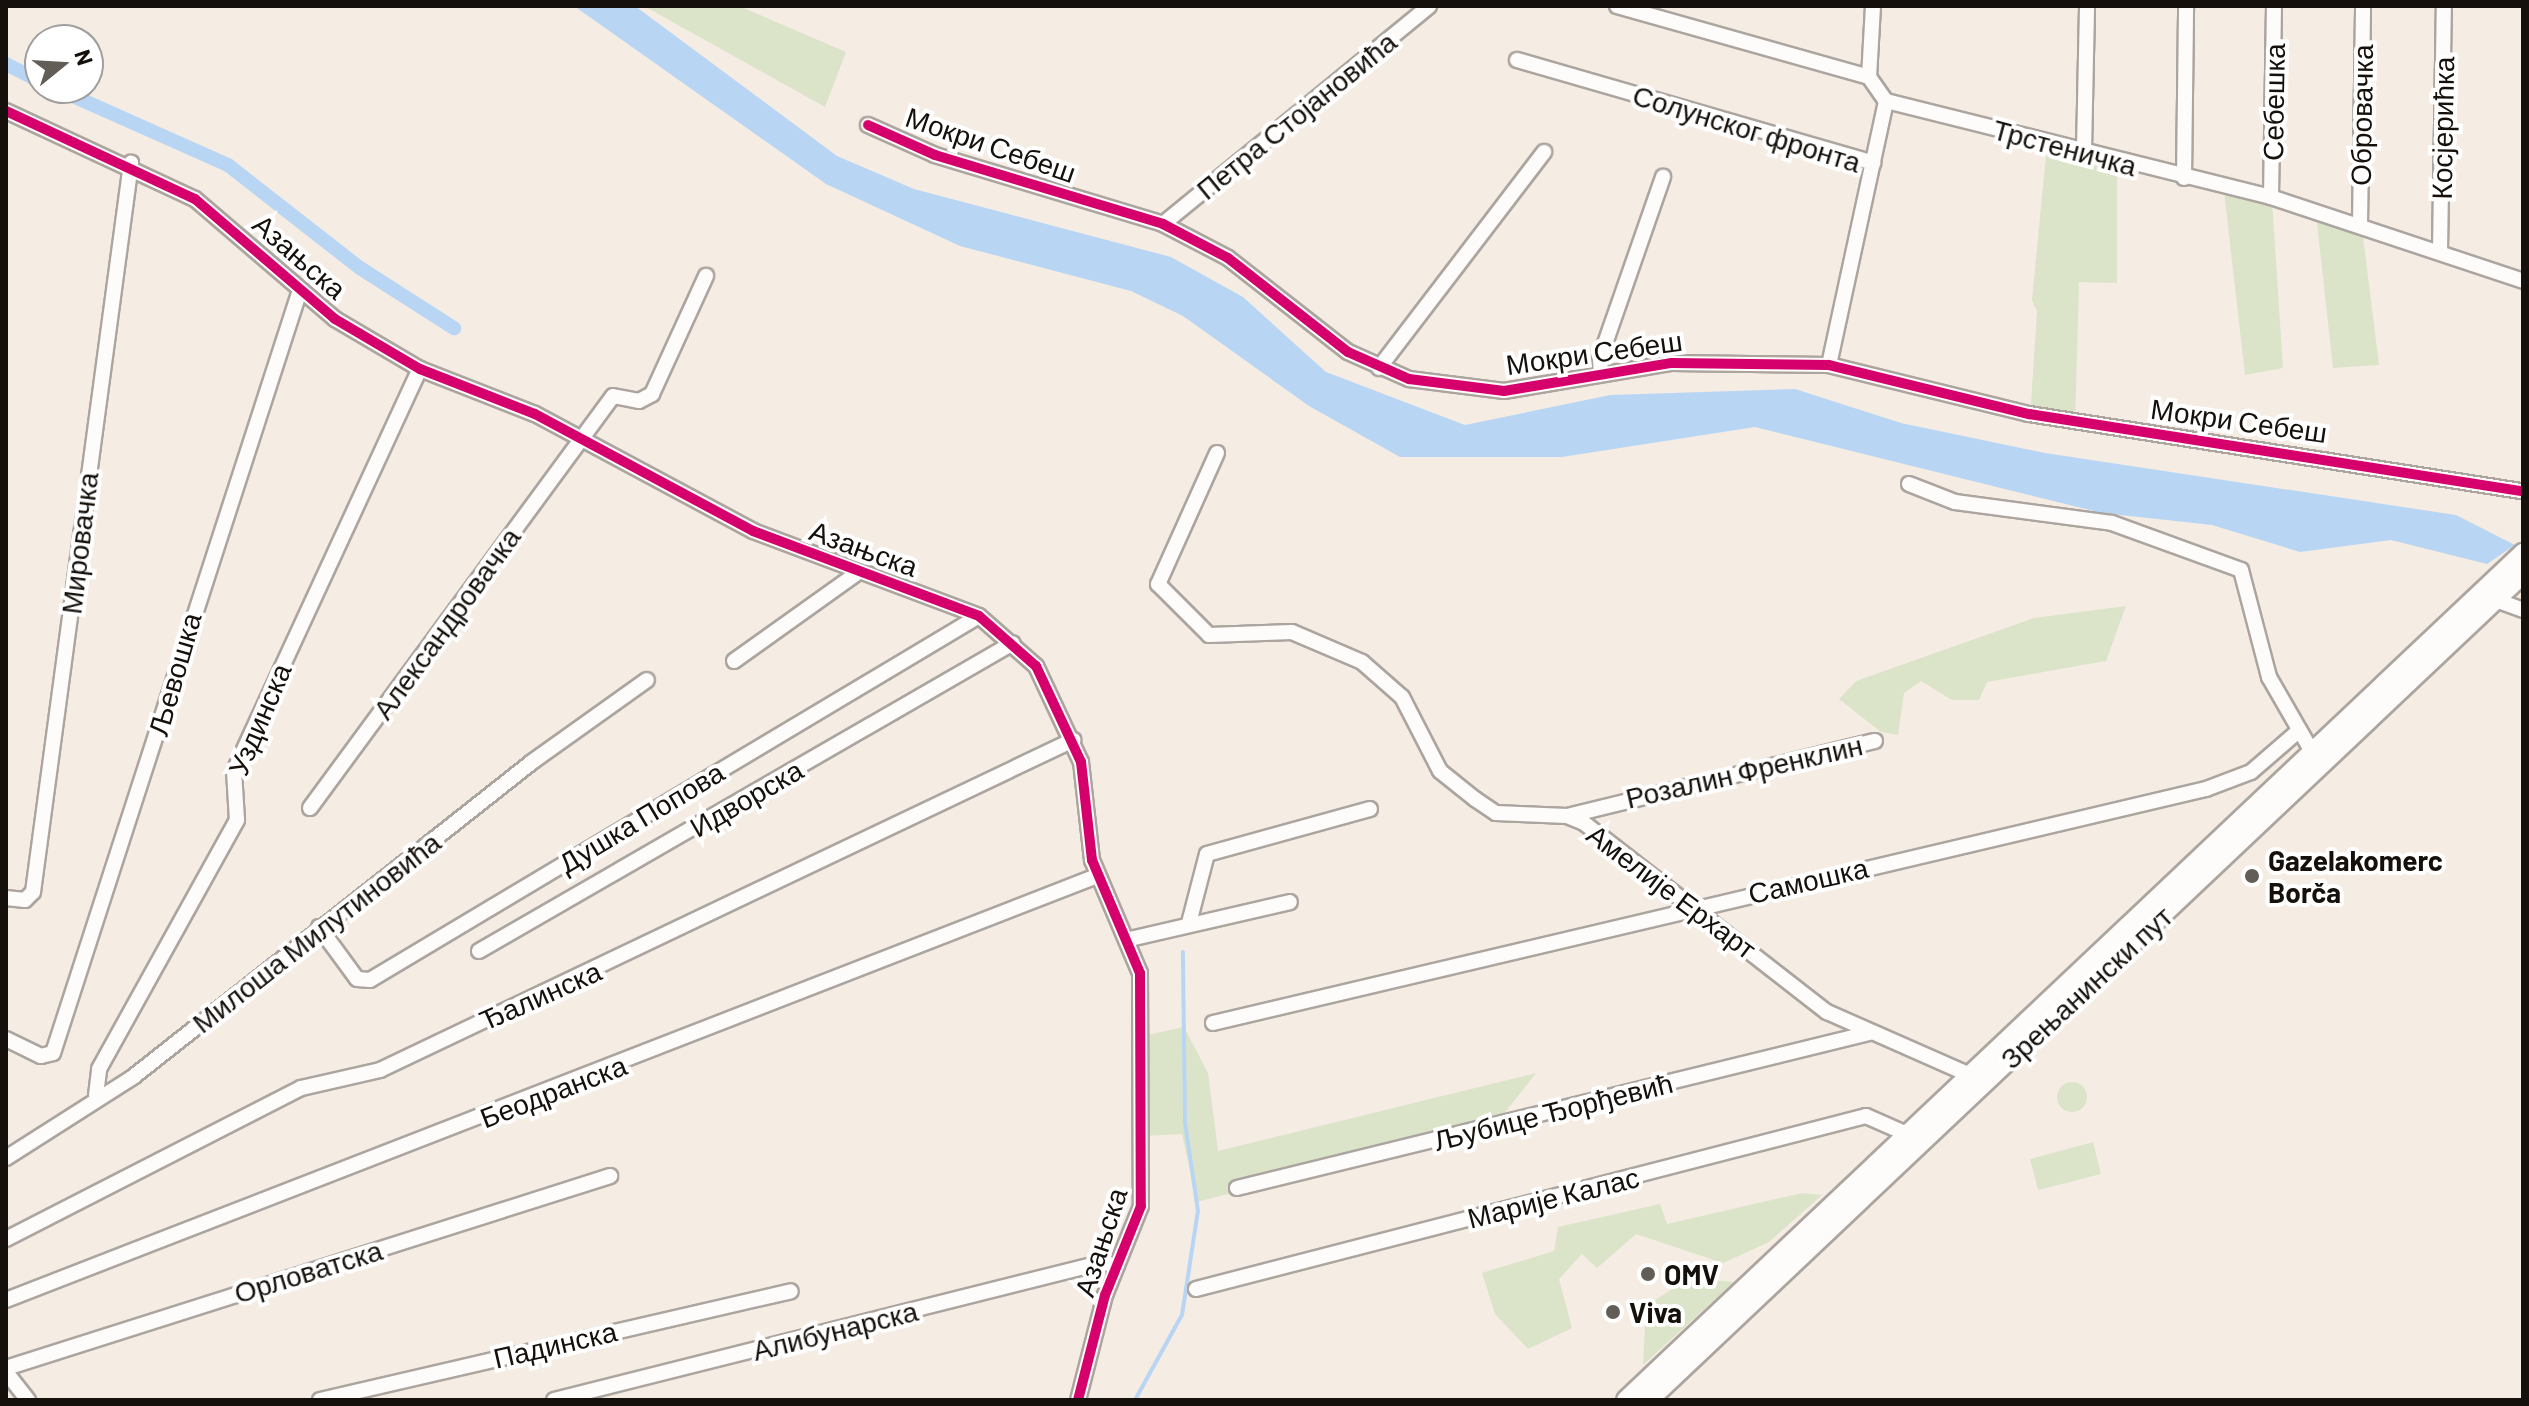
<!DOCTYPE html>
<meta charset="utf-8">
<style>
body{margin:0}
#map{position:relative;width:2529px;height:1406px;overflow:hidden;background:#f5ece4;font-family:Barlow,sans-serif}
div>[style]{position:absolute}
.green>*{inset:0;background:#dbe4c8}
.round{border-radius:50%}
.water>*{inset:0;background:#b8d6f4}
.stream>*{height:4px;margin:-2px;padding:0 2px;transform-origin:2px;border-radius:2px;background:#b8d6f4}
.canal>*{height:14px;margin:-7px;padding:0 7px;transform-origin:7px;border-radius:7px;background:#b8d6f4}
.roads{filter:drop-shadow(2px 0 #aca59f) drop-shadow(-2px 0 #aca59f) drop-shadow(0 2px #aca59f) drop-shadow(0 -2px #aca59f)}
.minor>*{height:14px;margin:-7px;padding:0 7px;transform-origin:7px;border-radius:7px;background:#fefcfb}
.major>*{height:18px;margin:-9px;padding:0 9px;transform-origin:9px;border-radius:9px;background:#fefcfb}
.cycleway>*{height:10px;margin:-5px;padding:0 5px;transform-origin:5px;border-radius:5px;background:#d6006c}
.dots>*{width:22px;height:22px;translate:-50% -50%;box-sizing:border-box;border:4px solid #fff;border-radius:50%}
span{translate:-50% -50%;white-space:nowrap;text-align:center;line-height:1.15;-webkit-text-stroke:8px #fff;paint-order:stroke}
.street-label{font-size:28px;color:#15100b}
.poi-label{font-size:28px;color:#15100b;font-weight:700}
.left{translate:0 -50%;text-align:left}
.frame{position:absolute;inset:0;border:8px solid #15100b;pointer-events:none}
.north{position:absolute;left:24px;top:24px;width:80px;height:80px;box-sizing:border-box;background:#fff;border:2px solid #a19f9d;border-radius:50%;rotate:72deg;font-size:22px;font-weight:700;line-height:32px;text-align:center;color:#15100b}
.north::after{content:'';display:block;margin:auto;width:28px;height:36px;background:#635d57;clip-path:polygon(50% 0,100% 100%,50% 72%,0 100%)}
</style>
<div id="map">
<div class="green">
<div style="clip-path:polygon(644px 6px,739px 6px,846px 52px,825px 107px)"></div>
<div style="clip-path:polygon(2047px 145px,2117px 164px,2117px 283px,2079px 282px,2075px 425px,2030px 418px,2037px 312px,2032px 300px)"></div>
<div style="clip-path:polygon(2224px 191px,2272px 201px,2283px 368px,2245px 375px)"></div>
<div style="clip-path:polygon(2316px 214px,2362px 229px,2379px 365px,2333px 368px)"></div>
<div style="clip-path:polygon(2126px 606px,2106px 661px,1987px 682px,1979px 700px,1952px 700px,1921px 681px,1904px 693px,1898px 735px,1881px 732px,1839px 699px,1856px 681px,2034px 618px)"></div>
<div style="clip-path:polygon(1184px 1027px,1208px 1073px,1218px 1151px,1536px 1073px,1495px 1125px,1197px 1202px,1182px 1134px,1141px 1136px,1138px 1037px)"></div>
<div class="round" style="left:2057px;top:1082px;width:30px;height:30px"></div>
<div style="clip-path:polygon(2093px 1142px,2101px 1174px,2038px 1190px,2030px 1159px)"></div>
<div style="clip-path:polygon(1802px 1193px,1822px 1195px,1769px 1242px,1723px 1263px,1636px 1234px,1597px 1268px,1582px 1254px,1559px 1279px,1572px 1328px,1528px 1349px,1495px 1314px,1482px 1273px,1554px 1251px,1558px 1227px,1660px 1204px,1667px 1224px)"></div>
<div style="clip-path:polygon(1689px 1278px,1734px 1282px,1643px 1365px,1646px 1306px)"></div>
</div>
<div class="water">
<div style="clip-path:polygon(574px 6px,635px 6px,837px 156px,914px 189px,1171px 257px,1243px 297px,1326px 372px,1465px 425px,1610px 395px,1795px 389px,1901px 423px,2045px 453px,2456px 515px,2515px 545px,2487px 564px,2391px 540px,2300px 552px,2212px 525px,2102px 513px,1755px 427px,1562px 457px,1400px 457px,1309px 406px,1183px 316px,1131px 291px,960px 246px,826px 184px)"></div>
</div>
<div class="stream">
<div style="left:1135px;top:1400px;width:97px;rotate:-61.1deg"></div>
<div style="left:1182px;top:1315px;width:105px;rotate:-81.3deg"></div>
<div style="left:1198px;top:1211px;width:89px;rotate:-98.4deg"></div>
<div style="left:1185px;top:1123px;width:171px;rotate:-90.7deg"></div>
</div>
<div class="canal">
<div style="left:6px;top:64px;width:38px;rotate:27deg"></div>
<div style="left:55px;top:88px;width:189px;rotate:24deg"></div>
<div style="left:228px;top:165px;width:167px;rotate:38deg"></div>
<div style="left:360px;top:268px;width:112px;rotate:32.6deg"></div>
</div>
<div class="roads">
<div class="minor">
<div style="left:1617px;top:6px;width:262px;rotate:15.7deg"></div>
<div style="left:1873px;top:6px;width:71px;rotate:93.2deg"></div>
<div style="left:1869px;top:77px;width:29px;rotate:55deg"></div>
<div style="left:1886px;top:101px;width:397px;rotate:14deg"></div>
<div style="left:2271px;top:197px;width:266px;rotate:18.4deg"></div>
<div style="left:1517px;top:60px;width:371px;rotate:16.1deg"></div>
<div style="left:6px;top:111px;width:208px;rotate:25deg"></div>
<div style="left:195px;top:199px;width:184px;rotate:40.6deg"></div>
<div style="left:335px;top:319px;width:99px;rotate:30.5deg"></div>
<div style="left:420px;top:369px;width:123px;rotate:21.4deg"></div>
<div style="left:535px;top:414px;width:247px;rotate:28.2deg"></div>
<div style="left:753px;top:531px;width:241px;rotate:20.6deg"></div>
<div style="left:979px;top:616px;width:76px;rotate:41.3deg"></div>
<div style="left:1036px;top:666px;width:106px;rotate:64.9deg"></div>
<div style="left:1081px;top:762px;width:99px;rotate:83.6deg"></div>
<div style="left:1092px;top:860px;width:123px;rotate:67deg"></div>
<div style="left:1140px;top:973px;width:233px;rotate:89.8deg"></div>
<div style="left:1141px;top:1206px;width:96px;rotate:112deg"></div>
<div style="left:1105px;top:1295px;width:108px;rotate:104.4deg"></div>
<div style="left:868px;top:125px;width:73px;rotate:24.1deg"></div>
<div style="left:935px;top:155px;width:238px;rotate:16.8deg"></div>
<div style="left:1163px;top:224px;width:73px;rotate:27.6deg"></div>
<div style="left:1228px;top:258px;width:152px;rotate:38.1deg"></div>
<div style="left:1348px;top:352px;width:67px;rotate:23.9deg"></div>
<div style="left:1409px;top:379px;width:96px;rotate:7.2deg"></div>
<div style="left:1504px;top:391px;width:170px;rotate:-9.5deg"></div>
<div style="left:1672px;top:363px;width:157px;rotate:0.7deg"></div>
<div style="left:1829px;top:365px;width:206px;rotate:13.8deg"></div>
<div style="left:2029px;top:414px;width:500px;rotate:8.9deg"></div>
<div style="left:2084px;top:151px;width:145px;rotate:-88.8deg"></div>
<div style="left:2184px;top:178px;width:172px;rotate:-89.3deg"></div>
<div style="left:2271px;top:197px;width:191px;rotate:-89.1deg"></div>
<div style="left:1163px;top:224px;width:344px;rotate:-39.3deg"></div>
<div style="left:2360px;top:225px;width:219px;rotate:-89.2deg"></div>
<div style="left:2440px;top:251px;width:245px;rotate:-89.1deg"></div>
<div style="left:1829px;top:365px;width:270px;rotate:-77.8deg"></div>
<div style="left:1379px;top:368px;width:272px;rotate:-52.6deg"></div>
<div style="left:1601px;top:374px;width:16px;rotate:-94deg"></div>
<div style="left:1600px;top:358px;width:192px;rotate:-70.8deg"></div>
<div style="left:1217px;top:453px;width:144px;rotate:114.2deg"></div>
<div style="left:1158px;top:584px;width:72px;rotate:45deg"></div>
<div style="left:1209px;top:635px;width:83px;rotate:-2.1deg"></div>
<div style="left:1292px;top:632px;width:76px;rotate:23.2deg"></div>
<div style="left:1362px;top:662px;width:53px;rotate:41.2deg"></div>
<div style="left:1402px;top:697px;width:83px;rotate:62.8deg"></div>
<div style="left:1440px;top:771px;width:45px;rotate:38.7deg"></div>
<div style="left:1475px;top:799px;width:25px;rotate:34deg"></div>
<div style="left:1496px;top:813px;width:71px;rotate:2.4deg"></div>
<div style="left:1567px;top:816px;width:18px;rotate:22deg"></div>
<div style="left:1584px;top:823px;width:308px;rotate:37.9deg"></div>
<div style="left:1827px;top:1012px;width:156px;rotate:23.8deg"></div>
<div style="left:1909px;top:484px;width:49px;rotate:21.4deg"></div>
<div style="left:1955px;top:502px;width:158px;rotate:7.6deg"></div>
<div style="left:2112px;top:523px;width:137px;rotate:20deg"></div>
<div style="left:2241px;top:570px;width:111px;rotate:75.3deg"></div>
<div style="left:2269px;top:677px;width:84px;rotate:60.1deg"></div>
<div style="left:2496px;top:600px;width:29px;rotate:20deg"></div>
<div style="left:734px;top:661px;width:153px;rotate:-35.5deg"></div>
<div style="left:310px;top:808px;width:511px;rotate:-53.67deg"></div>
<div style="left:613px;top:396px;width:26px;rotate:11deg"></div>
<div style="left:639px;top:401px;width:15px;rotate:-28deg"></div>
<div style="left:652px;top:394px;width:130px;rotate:-65.4deg"></div>
<div style="left:1567px;top:816px;width:317px;rotate:-13.7deg"></div>
<div style="left:6px;top:898px;width:19px;rotate:6deg"></div>
<div style="left:25px;top:900px;width:11px;rotate:-45deg"></div>
<div style="left:33px;top:892px;width:736px;rotate:-82.34deg"></div>
<div style="left:1189px;top:923px;width:71px;rotate:-75.4deg"></div>
<div style="left:1207px;top:854px;width:169px;rotate:-15.4deg"></div>
<div style="left:319px;top:927px;width:64px;rotate:53.8deg"></div>
<div style="left:357px;top:979px;width:13px;rotate:4deg"></div>
<div style="left:370px;top:980px;width:709px;rotate:-30.87deg"></div>
<div style="left:1130px;top:939px;width:164px;rotate:-13deg"></div>
<div style="left:479px;top:951px;width:616px;rotate:-29.98deg"></div>
<div style="left:1213px;top:1023px;width:1020px;rotate:-13.26deg"></div>
<div style="left:2206px;top:789px;width:48px;rotate:-20.7deg"></div>
<div style="left:2251px;top:772px;width:60px;rotate:-40.9deg"></div>
<div style="left:6px;top:1039px;width:39px;rotate:26deg"></div>
<div style="left:41px;top:1056px;width:12px;rotate:-14deg"></div>
<div style="left:53px;top:1053px;width:802px;rotate:-72.06deg"></div>
<div style="left:96px;top:1095px;width:26px;rotate:-83deg"></div>
<div style="left:99px;top:1069px;width:285px;rotate:-61deg"></div>
<div style="left:237px;top:820px;width:49px;rotate:-93.5deg"></div>
<div style="left:234px;top:771px;width:443px;rotate:-65.2deg"></div>
<div style="left:6px;top:1158px;width:151px;rotate:-32.5deg"></div>
<div style="left:133px;top:1077px;width:508px;rotate:-38.29deg"></div>
<div style="left:532px;top:762px;width:141px;rotate:-35.5deg"></div>
<div style="left:1237px;top:1188px;width:651px;rotate:-13.78deg"></div>
<div style="left:6px;top:1239px;width:331px;rotate:-27.1deg"></div>
<div style="left:301px;top:1088px;width:81px;rotate:-12.8deg"></div>
<div style="left:380px;top:1070px;width:768px;rotate:-25.46deg"></div>
<div style="left:1196px;top:1289px;width:692px;rotate:-14.48deg"></div>
<div style="left:1866px;top:1116px;width:45px;rotate:23.7deg"></div>
<div style="left:6px;top:1300px;width:1170px;rotate:-21.24deg"></div>
<div style="left:6px;top:1368px;width:634px;rotate:-17.63deg"></div>
<div style="left:6px;top:1372px;width:36px;rotate:52deg"></div>
<div style="left:320px;top:1400px;width:483px;rotate:-13deg"></div>
<div style="left:554px;top:1400px;width:563px;rotate:-14.09deg"></div>
<div style="left:1100px;top:1263px;width:17px;rotate:7deg"></div>
</div>
<div class="major">
<div style="left:1626px;top:1400px;width:1234px;rotate:-43.36deg"></div>
<div style="left:1649px;top:1400px;width:1203px;rotate:-43.38deg"></div>
</div>
</div>
<div class="cycleway">
<div style="left:6px;top:111px;width:208px;rotate:25deg"></div>
<div style="left:195px;top:199px;width:184px;rotate:40.6deg"></div>
<div style="left:335px;top:319px;width:99px;rotate:30.5deg"></div>
<div style="left:420px;top:369px;width:123px;rotate:21.4deg"></div>
<div style="left:535px;top:414px;width:247px;rotate:28.2deg"></div>
<div style="left:753px;top:531px;width:241px;rotate:20.6deg"></div>
<div style="left:979px;top:616px;width:76px;rotate:41.3deg"></div>
<div style="left:1036px;top:666px;width:106px;rotate:64.9deg"></div>
<div style="left:1081px;top:762px;width:99px;rotate:83.6deg"></div>
<div style="left:1092px;top:860px;width:123px;rotate:67deg"></div>
<div style="left:1140px;top:973px;width:233px;rotate:89.8deg"></div>
<div style="left:1141px;top:1206px;width:96px;rotate:112deg"></div>
<div style="left:1105px;top:1295px;width:108px;rotate:104.4deg"></div>
<div style="left:868px;top:125px;width:73px;rotate:24.1deg"></div>
<div style="left:935px;top:155px;width:238px;rotate:16.8deg"></div>
<div style="left:1163px;top:224px;width:73px;rotate:27.6deg"></div>
<div style="left:1228px;top:258px;width:152px;rotate:38.1deg"></div>
<div style="left:1348px;top:352px;width:67px;rotate:23.9deg"></div>
<div style="left:1409px;top:379px;width:96px;rotate:7.2deg"></div>
<div style="left:1504px;top:391px;width:170px;rotate:-9.5deg"></div>
<div style="left:1672px;top:363px;width:157px;rotate:0.7deg"></div>
<div style="left:1829px;top:365px;width:206px;rotate:13.8deg"></div>
<div style="left:2029px;top:414px;width:500px;rotate:8.9deg"></div>
</div>
<div class="dots">
<div style="left:2252px;top:876px;background:#635d57"></div>
<div style="left:1648px;top:1274px;background:#635d57"></div>
<div style="left:1613px;top:1312px;background:#635d57"></div>
</div>
<div class="street-label">
<span style="left:2273px;top:102px;rotate:-89deg">Себешка</span>
<span style="left:1296px;top:115px;rotate:-39deg">Петра Стојановића</span>
<span style="left:2361px;top:115px;rotate:-89deg">Обровачка</span>
<span style="left:1747px;top:128px;rotate:17deg">Солунског фронта</span>
<span style="left:2442px;top:128px;rotate:-89deg">Косјерићка</span>
<span style="left:991px;top:144px;rotate:19deg">Мокри Себеш</span>
<span style="left:2065px;top:147px;rotate:15deg">Трстеничка</span>
<span style="left:300px;top:256px;rotate:41deg">Азањска</span>
<span style="left:1594px;top:352px;rotate:-8deg">Мокри Себеш</span>
<span style="left:2239px;top:420px;rotate:8deg">Мокри Себеш</span>
<span style="left:79px;top:543px;rotate:-83deg">Мировачка</span>
<span style="left:864px;top:548px;rotate:20deg">Азањска</span>
<span style="left:446px;top:623px;rotate:-54deg">Александровачка</span>
<span style="left:174px;top:674px;rotate:-74deg">Љевошка</span>
<span style="left:259px;top:719px;rotate:-67deg">Уздинска</span>
<span style="left:1744px;top:771px;rotate:-13deg">Розалин Френклин</span>
<span style="left:746px;top:798px;rotate:-30deg">Идворска</span>
<span style="left:641px;top:817px;rotate:-31deg">Душка Попова</span>
<span style="left:1808px;top:880px;rotate:-13deg">Самошка</span>
<span style="left:1672px;top:891px;rotate:37deg">Амелије Ерхарт</span>
<span style="left:316px;top:932px;rotate:-38deg">Милоша Милутиновића</span>
<span style="left:2086px;top:987px;rotate:-43deg">Зрењанински пут</span>
<span style="left:540px;top:995px;rotate:-24deg">Ђалинска</span>
<span style="left:553px;top:1091px;rotate:-21deg">Беодранска</span>
<span style="left:1553px;top:1111px;rotate:-14deg">Љубице Ђорђевић</span>
<span style="left:1553px;top:1197px;rotate:-14deg">Марије Калас</span>
<span style="left:1100px;top:1242px;rotate:-72deg">Азањска</span>
<span style="left:308px;top:1271px;rotate:-17deg">Орловатска</span>
<span style="left:835px;top:1330px;rotate:-14deg">Алибунарска</span>
<span style="left:555px;top:1344px;rotate:-13deg">Падинска</span>
</div>
<div class="poi-label">
<span class="left" style="left:2268px;top:876px">Gazelakomerc<br>Borča</span>
<span class="left" style="left:1664px;top:1274px">OMV</span>
<span class="left" style="left:1629px;top:1312px">Viva</span>
</div>
<div class="frame"></div>
<div class="north">N</div>
</div>
